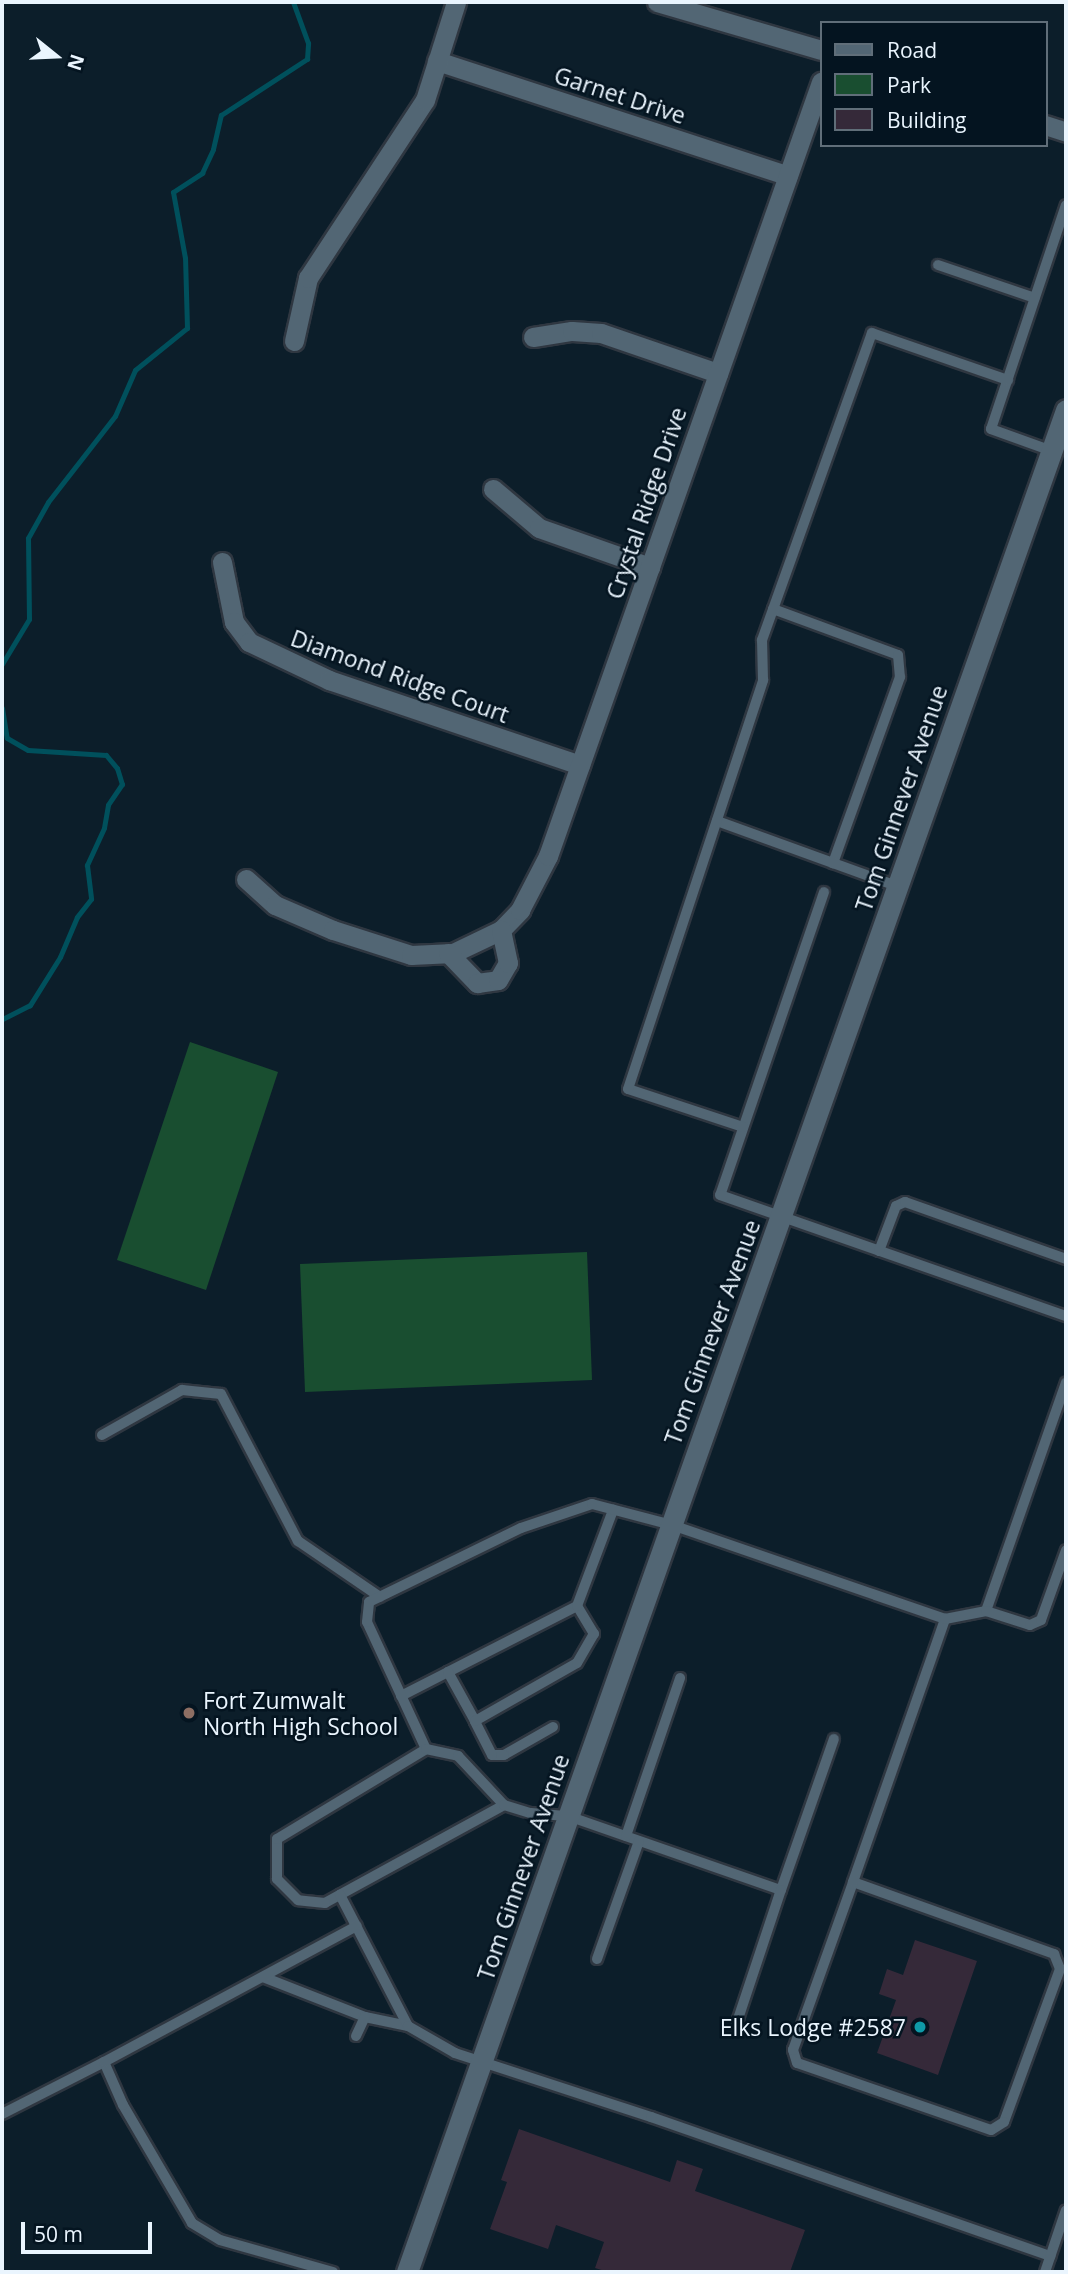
<!DOCTYPE html>
<style>
body{margin:0}
#map{position:relative;width:1068px;height:2274px;overflow:hidden;background:#0c1e2a;font-family:"Open Sans",sans-serif}
div>[style]{position:absolute}
.green>*{inset:0;background:#194e30}
.stream>*{height:5px;margin:-2.5px;padding:0 2.5px;transform-origin:2.5px;border-radius:2.5px;background:#00505c}
.building>*{inset:0;background:#352939}
.roads{filter:drop-shadow(2px 0 #2f3741) drop-shadow(-2px 0 #2f3741) drop-shadow(0 2px #2f3741) drop-shadow(0 -2px #2f3741)}
.lane>*{height:10px;margin:-5px;padding:0 5px;transform-origin:5px;border-radius:5px;background:#526674}
.street>*{height:19px;margin:-9.5px;padding:0 9.5px;transform-origin:9.5px;border-radius:9.5px;background:#526674}
.secondary>*{height:21px;margin:-10.5px;padding:0 10.5px;transform-origin:10.5px;border-radius:10.5px;background:#526674}
.dots>*{width:19px;height:19px;translate:-50% -50%;box-sizing:border-box;border:4px solid #041420;border-radius:50%}
span{translate:-50% -50%;white-space:nowrap;text-align:center;line-height:1.15;-webkit-text-stroke:5px #041420;paint-order:stroke}
.street-label{font-size:23px;color:#eaf5fe}
.poi-label{font-size:23px;color:#eaf5fe}
.left{translate:0 -50%;text-align:left}
.right{translate:-100% -50%;text-align:right}
.frame{position:absolute;inset:0;border:4px solid #eaf5fe;pointer-events:none}
.legend{position:absolute;left:820px;top:21px;width:228px;height:126px;box-sizing:border-box;background:#041420;border:2px solid #606e79;margin:0;padding:9px 12px;list-style:none;font-size:21px;color:#eaf5fe}
.legend li{display:flex;align-items:center;gap:14px;height:35px}
.legend b{width:35px;border:2px solid #606e79}
.north{position:absolute;left:21px;top:21px;width:70px;height:70px;-webkit-text-stroke:5px #041420;paint-order:stroke;rotate:108deg;font-size:19px;font-weight:700;line-height:28px;text-align:center;color:#eaf5fe}
.north::after{content:'';display:block;margin:auto;width:24px;height:32px;background:#eaf5fe;clip-path:polygon(50% 0,100% 100%,50% 72%,0 100%)}
.scale{position:absolute;left:21px;top:2222px;width:131px;height:32px;box-sizing:border-box;border:4px solid #eaf5fe;border-top:0;padding-left:9px;font-size:21px;line-height:24px;white-space:nowrap;color:#eaf5fe;-webkit-text-stroke:5px #041420;paint-order:stroke}
</style>
<div id="map">
<div class="green">
<div style="clip-path:polygon(190px 1042px,278px 1072px,206px 1290px,117px 1260px)"></div>
<div style="clip-path:polygon(587px 1252px,592px 1380px,305px 1392px,300px 1264px)"></div>
</div>
<div class="stream">
<div style="left:2px;top:664px;width:52px;rotate:-59deg"></div>
<div style="left:29px;top:619px;width:81px;rotate:-90.7deg"></div>
<div style="left:28px;top:538px;width:41px;rotate:-60.9deg"></div>
<div style="left:48px;top:502px;width:109px;rotate:-52.1deg"></div>
<div style="left:115px;top:416px;width:50px;rotate:-66.5deg"></div>
<div style="left:135px;top:370px;width:67px;rotate:-38.9deg"></div>
<div style="left:187px;top:328px;width:70px;rotate:-91.6deg"></div>
<div style="left:185px;top:258px;width:67px;rotate:-100.3deg"></div>
<div style="left:173px;top:192px;width:35px;rotate:-33deg"></div>
<div style="left:202px;top:173px;width:26px;rotate:-65deg"></div>
<div style="left:213px;top:149px;width:35px;rotate:-77deg"></div>
<div style="left:221px;top:115px;width:103px;rotate:-33.1deg"></div>
<div style="left:307px;top:59px;width:16px;rotate:-86deg"></div>
<div style="left:308px;top:43px;width:44px;rotate:-110.1deg"></div>
<div style="left:2px;top:708px;width:30px;rotate:81deg"></div>
<div style="left:7px;top:738px;width:24px;rotate:30deg"></div>
<div style="left:28px;top:750px;width:78px;rotate:3.7deg"></div>
<div style="left:106px;top:755px;width:17px;rotate:50deg"></div>
<div style="left:117px;top:768px;width:17px;rotate:73deg"></div>
<div style="left:122px;top:784px;width:25px;rotate:124deg"></div>
<div style="left:108px;top:805px;width:23px;rotate:100deg"></div>
<div style="left:104px;top:828px;width:41px;rotate:114.7deg"></div>
<div style="left:87px;top:865px;width:34px;rotate:83deg"></div>
<div style="left:91px;top:899px;width:23px;rotate:128deg"></div>
<div style="left:77px;top:917px;width:43px;rotate:113deg"></div>
<div style="left:60px;top:957px;width:57px;rotate:122deg"></div>
<div style="left:30px;top:1005px;width:31px;rotate:153deg"></div>
</div>
<div class="building">
<div style="clip-path:polygon(915px 1940px,977px 1961px,938px 2075px,877px 2053px,896px 2000px,879px 1994px,887px 1969px,903px 1975px)"></div>
<div style="clip-path:polygon(519px 2129px,670px 2182px,677px 2160px,703px 2169px,695px 2191px,805px 2230px,790px 2272px,608px 2272px,595px 2268px,604px 2242px,556px 2225px,548px 2249px,490px 2229px,507px 2182px,501px 2180px)"></div>
</div>
<div class="roads">
<div class="lane">
<div style="left:938px;top:265px;width:102px;rotate:18.8deg"></div>
<div style="left:1052px;top:451px;width:65px;rotate:-160.2deg"></div>
<div style="left:991px;top:429px;width:236px;rotate:-71.5deg"></div>
<div style="left:773px;top:609px;width:133px;rotate:20.2deg"></div>
<div style="left:898px;top:655px;width:22px;rotate:85deg"></div>
<div style="left:900px;top:677px;width:198px;rotate:109.8deg"></div>
<div style="left:717px;top:821px;width:191px;rotate:19.9deg"></div>
<div style="left:824px;top:892px;width:320px;rotate:108.9deg"></div>
<div style="left:720px;top:1195px;width:367px;rotate:19.3deg"></div>
<div style="left:743px;top:1127px;width:121px;rotate:-161.7deg"></div>
<div style="left:628px;top:1089px;width:431px;rotate:-71.7deg"></div>
<div style="left:763px;top:680px;width:40px;rotate:-91.4deg"></div>
<div style="left:762px;top:640px;width:326px;rotate:-70.3deg"></div>
<div style="left:872px;top:333px;width:144px;rotate:19.1deg"></div>
<div style="left:879px;top:1251px;width:48px;rotate:-69.3deg"></div>
<div style="left:896px;top:1206px;width:10px;rotate:-24deg"></div>
<div style="left:905px;top:1202px;width:171px;rotate:19.5deg"></div>
<div style="left:102px;top:1435px;width:92px;rotate:-29.4deg"></div>
<div style="left:182px;top:1390px;width:39px;rotate:6deg"></div>
<div style="left:221px;top:1394px;width:166px;rotate:62.4deg"></div>
<div style="left:298px;top:1541px;width:99px;rotate:34.3deg"></div>
<div style="left:986px;top:1611px;width:242px;rotate:-70.7deg"></div>
<div style="left:448px;top:1672px;width:145px;rotate:-27.1deg"></div>
<div style="left:401px;top:1696px;width:53px;rotate:-27.1deg"></div>
<div style="left:448px;top:1672px;width:56px;rotate:61.1deg"></div>
<div style="left:553px;top:1727px;width:56px;rotate:150.3deg"></div>
<div style="left:504px;top:1755px;width:12px;rotate:180deg"></div>
<div style="left:492px;top:1755px;width:38px;rotate:-117deg"></div>
<div style="left:475px;top:1721px;width:117px;rotate:-29.6deg"></div>
<div style="left:577px;top:1663px;width:34px;rotate:-60deg"></div>
<div style="left:594px;top:1634px;width:33px;rotate:-121deg"></div>
<div style="left:577px;top:1606px;width:103px;rotate:-69.4deg"></div>
<div style="left:426px;top:1749px;width:140px;rotate:-114.9deg"></div>
<div style="left:367px;top:1622px;width:20px;rotate:-84deg"></div>
<div style="left:369px;top:1602px;width:169px;rotate:-26deg"></div>
<div style="left:521px;top:1528px;width:75px;rotate:-18.7deg"></div>
<div style="left:592px;top:1504px;width:83px;rotate:14.7deg"></div>
<div style="left:672px;top:1525px;width:289px;rotate:19deg"></div>
<div style="left:504px;top:1805px;width:204px;rotate:151.3deg"></div>
<div style="left:325px;top:1903px;width:27px;rotate:-174deg"></div>
<div style="left:298px;top:1900px;width:30px;rotate:-135deg"></div>
<div style="left:277px;top:1879px;width:40px;rotate:-90deg"></div>
<div style="left:277px;top:1839px;width:174px;rotate:-31.1deg"></div>
<div style="left:426px;top:1749px;width:33px;rotate:12deg"></div>
<div style="left:458px;top:1756px;width:67px;rotate:46.8deg"></div>
<div style="left:504px;top:1805px;width:28px;rotate:17deg"></div>
<div style="left:531px;top:1813px;width:37px;rotate:5deg"></div>
<div style="left:568px;top:1816px;width:225px;rotate:19.2deg"></div>
<div style="left:781px;top:1890px;width:160px;rotate:-70.7deg"></div>
<div style="left:626px;top:1836px;width:167px;rotate:-71.1deg"></div>
<div style="left:853px;top:1882px;width:214px;rotate:19.7deg"></div>
<div style="left:1054px;top:1954px;width:16px;rotate:68deg"></div>
<div style="left:1060px;top:1969px;width:163px;rotate:110.1deg"></div>
<div style="left:1004px;top:2122px;width:15px;rotate:148deg"></div>
<div style="left:991px;top:2130px;width:205px;rotate:-160.9deg"></div>
<div style="left:797px;top:2063px;width:14px;rotate:-107deg"></div>
<div style="left:793px;top:2050px;width:178px;rotate:-70.3deg"></div>
<div style="left:853px;top:1882px;width:279px;rotate:-70.7deg"></div>
<div style="left:945px;top:1619px;width:42px;rotate:-11deg"></div>
<div style="left:986px;top:1611px;width:46px;rotate:17.7deg"></div>
<div style="left:1030px;top:1625px;width:12px;rotate:-24deg"></div>
<div style="left:1041px;top:1620px;width:74px;rotate:-70.3deg"></div>
<div style="left:597px;top:1959px;width:125px;rotate:-70.4deg"></div>
<div style="left:263px;top:1977px;width:110px;rotate:21.4deg"></div>
<div style="left:365px;top:2017px;width:44px;rotate:11.8deg"></div>
<div style="left:408px;top:2026px;width:148px;rotate:-117.4deg"></div>
<div style="left:738px;top:2019px;width:136px;rotate:-71.6deg"></div>
<div style="left:408px;top:2026px;width:54px;rotate:29.9deg"></div>
<div style="left:455px;top:2053px;width:206px;rotate:18.1deg"></div>
<div style="left:651px;top:2117px;width:423px;rotate:19.2deg"></div>
<div style="left:356px;top:2036px;width:21px;rotate:-65deg"></div>
<div style="left:2px;top:2114px;width:114px;rotate:-27deg"></div>
<div style="left:333px;top:2272px;width:117px;rotate:-164.2deg"></div>
<div style="left:220px;top:2240px;width:33px;rotate:-149deg"></div>
<div style="left:192px;top:2223px;width:137px;rotate:-120.3deg"></div>
<div style="left:123px;top:2105px;width:47px;rotate:-113.8deg"></div>
<div style="left:104px;top:2062px;width:287px;rotate:-28.3deg"></div>
<div style="left:1045px;top:2272px;width:65px;rotate:-71.3deg"></div>
</div>
<div class="street">
<div style="left:657px;top:2px;width:171px;rotate:16.3deg"></div>
<div style="left:437px;top:61px;width:369px;rotate:18.1deg"></div>
<div style="left:1045px;top:125px;width:22px;rotate:18deg"></div>
<div style="left:533px;top:337px;width:39px;rotate:-9deg"></div>
<div style="left:572px;top:331px;width:29px;rotate:4deg"></div>
<div style="left:601px;top:333px;width:124px;rotate:18.9deg"></div>
<div style="left:294px;top:341px;width:65px;rotate:-77.5deg"></div>
<div style="left:308px;top:278px;width:213px;rotate:-56.7deg"></div>
<div style="left:425px;top:100px;width:103px;rotate:-72.4deg"></div>
<div style="left:493px;top:489px;width:60px;rotate:40.3deg"></div>
<div style="left:539px;top:528px;width:118px;rotate:19.4deg"></div>
<div style="left:222px;top:562px;width:61px;rotate:78.7deg"></div>
<div style="left:234px;top:622px;width:25px;rotate:53deg"></div>
<div style="left:249px;top:642px;width:89px;rotate:25.4deg"></div>
<div style="left:329px;top:680px;width:265px;rotate:18.7deg"></div>
<div style="left:246px;top:879px;width:39px;rotate:42deg"></div>
<div style="left:275px;top:905px;width:63px;rotate:23.3deg"></div>
<div style="left:333px;top:930px;width:82px;rotate:17.8deg"></div>
<div style="left:411px;top:955px;width:42px;rotate:-2.7deg"></div>
<div style="left:453px;top:953px;width:53px;rotate:-25.6deg"></div>
<div style="left:501px;top:930px;width:28px;rotate:-46deg"></div>
<div style="left:520px;top:910px;width:61px;rotate:-62.6deg"></div>
<div style="left:548px;top:856px;width:821px;rotate:-70.57deg"></div>
<div style="left:448px;top:953px;width:42px;rotate:46deg"></div>
<div style="left:477px;top:983px;width:21px;rotate:-8deg"></div>
<div style="left:498px;top:980px;width:20px;rotate:-60deg"></div>
<div style="left:508px;top:963px;width:34px;rotate:-102deg"></div>
</div>
<div class="secondary">
<div style="left:407px;top:2272px;width:1975px;rotate:-70.51deg"></div>
</div>
</div>
<div class="dots">
<div style="left:189px;top:1713px;background:#8d6e63"></div>
<div style="left:920px;top:2027px;background:#0f9aa8"></div>
</div>
<div class="street-label">
<span style="left:620px;top:95px;rotate:18deg">Garnet Drive</span>
<span style="left:646px;top:503px;rotate:-71deg">Crystal Ridge Drive</span>
<span style="left:400px;top:676px;rotate:20deg">Diamond Ridge Court</span>
<span style="left:901px;top:798px;rotate:-71deg">Tom Ginnever Avenue</span>
<span style="left:712px;top:1332px;rotate:-70deg">Tom Ginnever Avenue</span>
<span style="left:523px;top:1867px;rotate:-71deg">Tom Ginnever Avenue</span>
</div>
<div class="poi-label">
<span class="left" style="left:203px;top:1713px">Fort Zumwalt<br>North High School</span>
<span class="right" style="left:906px;top:2027px">Elks Lodge #2587</span>
</div>
<div class="frame"></div>
<ul class="legend">
<li><b style="height:9px;background:#526674"></b>Road</li>
<li><b style="height:19px;background:#194e30"></b>Park</li>
<li><b style="height:19px;background:#352939"></b>Building</li>
</ul>
<div class="north">N</div>
<div class="scale">50 m</div>
</div>
